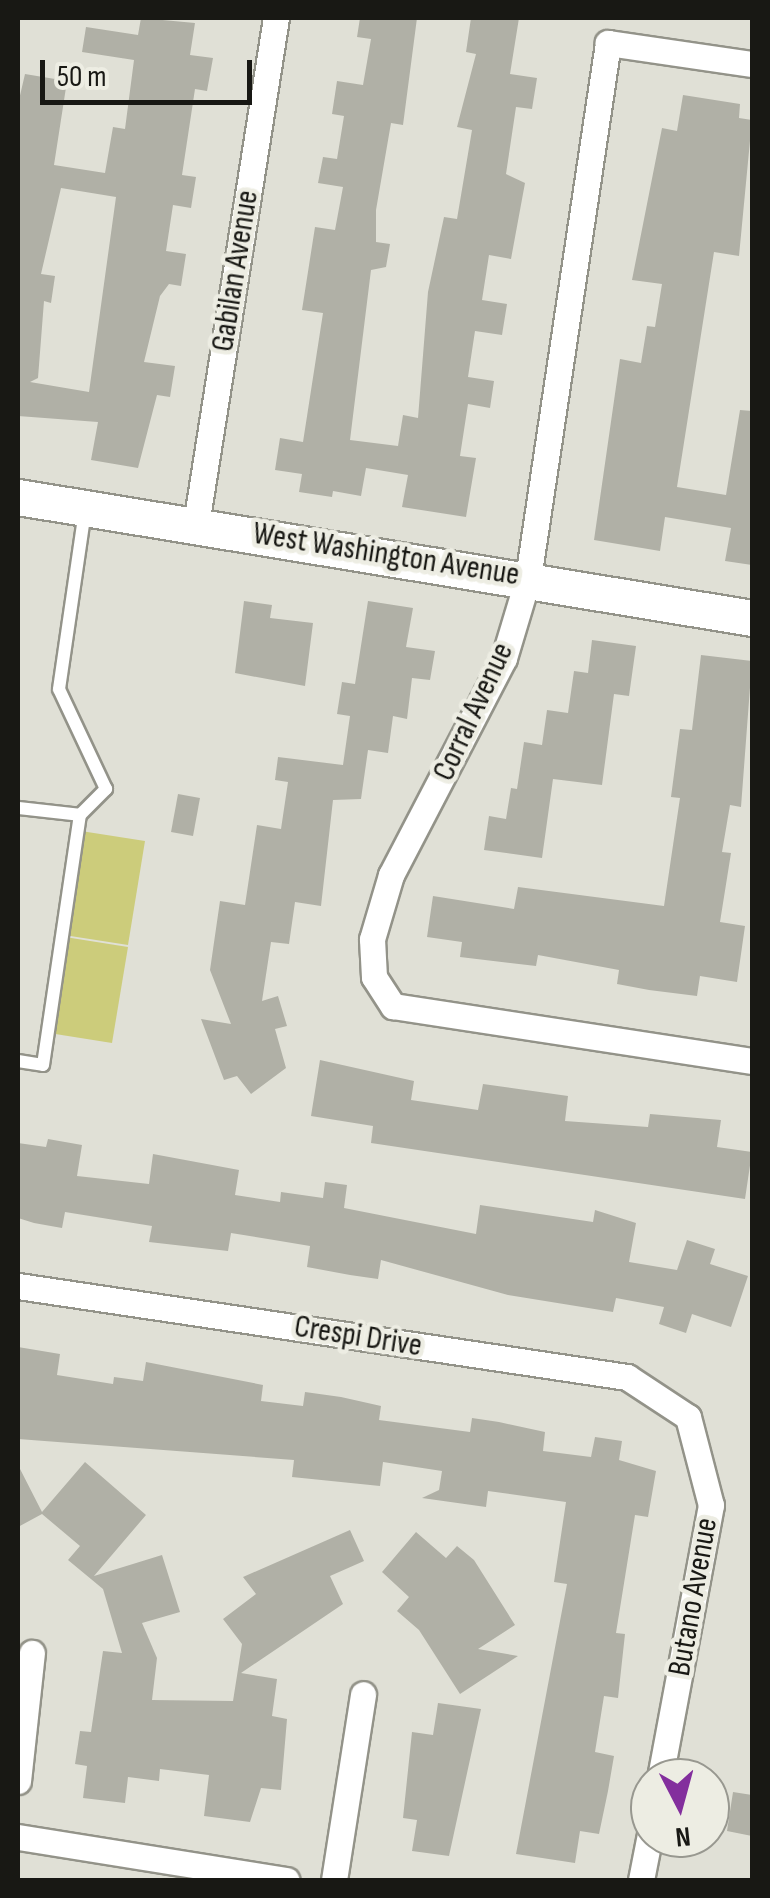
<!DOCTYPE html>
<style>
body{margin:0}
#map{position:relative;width:770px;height:1898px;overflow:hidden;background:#e0e0d6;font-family:"Sofia Sans Condensed",sans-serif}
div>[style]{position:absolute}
.green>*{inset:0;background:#cccc7b}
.building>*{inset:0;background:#b0b0a6}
.roads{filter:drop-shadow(2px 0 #939389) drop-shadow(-2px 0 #939389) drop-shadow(0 2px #939389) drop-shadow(0 -2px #939389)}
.lane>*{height:12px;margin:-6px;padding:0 6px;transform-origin:6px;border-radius:6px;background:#fff}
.street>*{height:25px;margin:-12.5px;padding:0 12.5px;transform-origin:12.5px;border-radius:12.5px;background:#fff}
.secondary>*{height:35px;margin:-17.5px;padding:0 17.5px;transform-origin:17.5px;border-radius:17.5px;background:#fff}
span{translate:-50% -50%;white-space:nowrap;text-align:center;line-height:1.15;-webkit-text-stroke:9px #edede3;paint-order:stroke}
.street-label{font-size:32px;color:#181814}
.frame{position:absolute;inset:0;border:20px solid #181814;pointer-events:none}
.north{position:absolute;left:630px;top:1758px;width:100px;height:100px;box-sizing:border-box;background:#edede3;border:2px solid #989890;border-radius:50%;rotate:174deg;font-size:28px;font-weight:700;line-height:40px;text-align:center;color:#181814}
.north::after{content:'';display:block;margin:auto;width:35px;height:45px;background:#832f9d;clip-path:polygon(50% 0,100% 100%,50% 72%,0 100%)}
.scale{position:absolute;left:40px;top:60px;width:212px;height:45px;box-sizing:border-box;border:5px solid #181814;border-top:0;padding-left:12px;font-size:30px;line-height:35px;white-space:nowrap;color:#181814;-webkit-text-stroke:8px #edede3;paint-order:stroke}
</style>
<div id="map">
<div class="green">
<div style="clip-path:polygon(81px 831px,145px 841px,128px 945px,64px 935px)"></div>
<div style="clip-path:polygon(65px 937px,128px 947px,112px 1043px,49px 1033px)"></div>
</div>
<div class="building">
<div style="clip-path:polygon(evenodd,141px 18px,195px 23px,190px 55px,213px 58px,207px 91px,195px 89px,182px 175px,196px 177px,191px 208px,173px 205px,166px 251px,186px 254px,181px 286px,169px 284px,160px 296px,144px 362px,175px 366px,170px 397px,157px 395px,138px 468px,91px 460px,98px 422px,18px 416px,18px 104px,25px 74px,67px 81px,54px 165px,105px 173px,113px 127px,125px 129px,134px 60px,82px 52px,86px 27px,138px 35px,141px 18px,61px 188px,116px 197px,89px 392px,30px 382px,38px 378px,44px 301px,51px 303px,55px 276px,41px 274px,61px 188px)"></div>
<div style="clip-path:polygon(360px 18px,417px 18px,403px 125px,391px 123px,376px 210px,376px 242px,390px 244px,386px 267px,371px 270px,350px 440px,398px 446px,403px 415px,418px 418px,428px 292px,444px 217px,457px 219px,472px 130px,457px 127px,476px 54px,466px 52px,471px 18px,519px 18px,510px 74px,537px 78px,532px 109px,516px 107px,506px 174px,525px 183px,511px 259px,489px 255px,482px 300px,507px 304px,502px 335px,475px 331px,468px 377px,494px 381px,490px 408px,468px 404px,460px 456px,476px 458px,466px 517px,402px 507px,408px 475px,366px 468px,361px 496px,333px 491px,332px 497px,299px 492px,302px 474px,275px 470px,280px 438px,303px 442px,323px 313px,302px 310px,315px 227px,335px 230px,343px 187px,318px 183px,323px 157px,337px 159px,344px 116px,332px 114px,337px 81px,363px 85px,371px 39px,357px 37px)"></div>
<div style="clip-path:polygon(683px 95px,740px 104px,739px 118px,752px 120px,739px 256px,714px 252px,677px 487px,726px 495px,740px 410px,752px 411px,752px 565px,725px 561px,731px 528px,665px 517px,660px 551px,594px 540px,620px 359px,641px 363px,647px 326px,655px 327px,662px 284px,632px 280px,662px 128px,677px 131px)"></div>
<div style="clip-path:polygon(244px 601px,272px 605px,270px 618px,313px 623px,305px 686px,235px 673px)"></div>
<div style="clip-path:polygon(368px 601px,413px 608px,406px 647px,435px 651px,430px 680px,412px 678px,407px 719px,393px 716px,388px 753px,368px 750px,361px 799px,333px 800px,321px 906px,295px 902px,289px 944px,271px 942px,262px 1001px,278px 996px,287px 1026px,275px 1029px,286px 1068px,251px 1094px,237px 1076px,224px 1080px,201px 1019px,231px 1024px,210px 970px,220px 901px,245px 905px,257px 825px,281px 829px,288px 782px,275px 780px,278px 757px,343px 765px,350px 716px,337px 714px,342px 682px,355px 684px)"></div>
<div style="clip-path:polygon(592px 640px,636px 646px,629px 696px,614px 694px,602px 785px,553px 779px,542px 858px,484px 850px,489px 816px,506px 819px,511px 788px,517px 789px,524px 742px,542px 745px,547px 710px,568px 713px,574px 671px,588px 673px)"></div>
<div style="clip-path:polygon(701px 655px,752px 661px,741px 807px,730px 805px,722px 852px,731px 853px,720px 922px,745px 926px,737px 982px,700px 976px,697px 996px,649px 990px,617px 984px,619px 970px,538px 955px,536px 966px,460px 957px,462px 942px,427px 937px,433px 896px,514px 909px,518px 887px,664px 906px,680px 798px,671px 797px,680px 729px,692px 730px)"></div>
<div style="clip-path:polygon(178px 794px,200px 798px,193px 836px,171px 832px)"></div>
<div style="clip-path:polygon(320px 1060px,414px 1081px,411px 1100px,478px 1110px,483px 1084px,568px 1096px,565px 1121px,648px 1127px,650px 1114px,721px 1120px,717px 1147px,752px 1152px,745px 1199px,371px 1143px,373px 1126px,311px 1116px)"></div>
<div style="clip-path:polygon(48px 1139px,82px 1145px,77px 1176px,149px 1184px,153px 1154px,239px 1170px,235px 1195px,280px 1202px,281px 1192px,323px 1198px,325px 1182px,347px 1185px,344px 1208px,476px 1234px,480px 1205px,593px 1222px,595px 1210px,636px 1223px,629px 1262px,677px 1270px,687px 1240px,715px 1249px,710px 1264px,748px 1276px,731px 1327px,692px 1314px,686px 1333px,659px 1324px,664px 1307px,616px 1298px,613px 1312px,508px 1295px,381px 1260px,378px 1279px,350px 1275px,307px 1267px,310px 1246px,274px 1240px,231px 1233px,228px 1251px,149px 1242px,152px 1226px,65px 1212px,62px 1228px,34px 1223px,18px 1218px,18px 1143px,46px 1147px)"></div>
<div style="clip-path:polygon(18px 1347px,60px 1354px,57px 1375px,113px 1384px,114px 1377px,143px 1381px,146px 1362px,263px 1385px,261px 1401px,303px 1406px,305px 1392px,341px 1397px,381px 1406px,379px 1420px,470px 1432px,472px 1418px,499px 1422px,545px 1432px,543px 1451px,591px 1457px,595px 1437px,622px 1441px,619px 1460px,656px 1471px,648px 1517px,635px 1515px,616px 1633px,625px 1634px,618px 1698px,604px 1696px,595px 1752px,614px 1756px,608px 1791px,599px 1834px,580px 1831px,575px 1863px,516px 1854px,567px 1584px,554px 1582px,566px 1502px,488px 1491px,486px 1507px,422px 1498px,439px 1490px,442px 1471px,383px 1462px,380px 1486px,292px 1477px,294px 1460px,18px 1439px)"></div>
<div style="clip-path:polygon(85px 1462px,146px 1515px,94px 1576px,162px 1555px,180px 1612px,142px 1623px,157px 1658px,152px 1700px,233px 1701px,242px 1644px,223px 1619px,256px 1594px,243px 1577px,350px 1530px,364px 1561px,330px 1576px,343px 1604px,241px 1673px,277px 1679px,272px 1716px,287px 1719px,281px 1790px,261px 1788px,250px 1822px,204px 1816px,209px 1775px,160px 1769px,159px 1781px,128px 1777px,125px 1803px,83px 1798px,87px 1766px,75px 1764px,80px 1731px,91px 1732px,103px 1651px,122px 1653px,103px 1589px,68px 1560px,80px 1546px,42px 1514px,18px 1527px,18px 1465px,42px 1512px)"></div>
<div style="clip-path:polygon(416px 1532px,446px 1558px,457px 1546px,474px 1560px,515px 1625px,478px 1649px,518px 1656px,460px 1694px,419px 1630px,397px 1611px,409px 1597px,382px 1572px)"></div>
<div style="clip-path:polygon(438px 1703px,481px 1709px,449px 1856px,412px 1851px,417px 1820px,403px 1818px,412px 1732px,433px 1735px)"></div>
<div style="clip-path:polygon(733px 1792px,752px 1795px,752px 1836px,727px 1831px)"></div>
</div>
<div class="roads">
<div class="lane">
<div style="left:18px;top:808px;width:62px;rotate:6.4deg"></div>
<div style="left:18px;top:1061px;width:25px;rotate:9deg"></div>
<div style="left:43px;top:1065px;width:253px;rotate:-81.6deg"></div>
<div style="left:80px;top:815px;width:37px;rotate:-45deg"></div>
<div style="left:106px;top:789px;width:110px;rotate:-115.2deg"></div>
<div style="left:59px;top:689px;width:181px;rotate:-81.7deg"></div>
</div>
<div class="street">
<div style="left:752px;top:64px;width:146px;rotate:-171.7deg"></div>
<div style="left:608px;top:43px;width:541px;rotate:98.5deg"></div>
<div style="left:528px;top:578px;width:84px;rotate:106.7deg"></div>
<div style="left:504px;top:658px;width:245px;rotate:117.5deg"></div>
<div style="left:391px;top:875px;width:67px;rotate:106.5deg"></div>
<div style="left:372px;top:939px;width:38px;rotate:87deg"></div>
<div style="left:374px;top:977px;width:35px;rotate:57deg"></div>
<div style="left:393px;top:1006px;width:363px;rotate:8.7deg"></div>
<div style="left:196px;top:524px;width:512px;rotate:-81.02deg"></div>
<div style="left:18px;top:1286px;width:616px;rotate:8.5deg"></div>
<div style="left:627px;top:1377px;width:73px;rotate:33.3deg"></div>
<div style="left:688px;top:1417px;width:91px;rotate:75.4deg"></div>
<div style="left:711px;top:1505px;width:278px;rotate:100.6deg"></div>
<div style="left:18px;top:1781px;width:129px;rotate:-83.8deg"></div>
<div style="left:18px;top:1837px;width:272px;rotate:9.1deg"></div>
<div style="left:334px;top:1880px;width:188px;rotate:-81.1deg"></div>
<div style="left:641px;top:1880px;width:47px;rotate:-78.9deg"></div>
</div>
<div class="secondary">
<div style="left:18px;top:497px;width:744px;rotate:9.36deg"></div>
</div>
</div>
<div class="street-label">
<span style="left:236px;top:271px;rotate:-81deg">Gabilan Avenue</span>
<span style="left:386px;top:555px;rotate:9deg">West Washington Avenue</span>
<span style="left:474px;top:712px;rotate:-65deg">Corral Avenue</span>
<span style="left:358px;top:1337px;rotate:9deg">Crespi Drive</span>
<span style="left:694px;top:1597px;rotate:-80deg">Butano Avenue</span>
</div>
<div class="frame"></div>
<div class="north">N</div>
<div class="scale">50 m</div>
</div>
